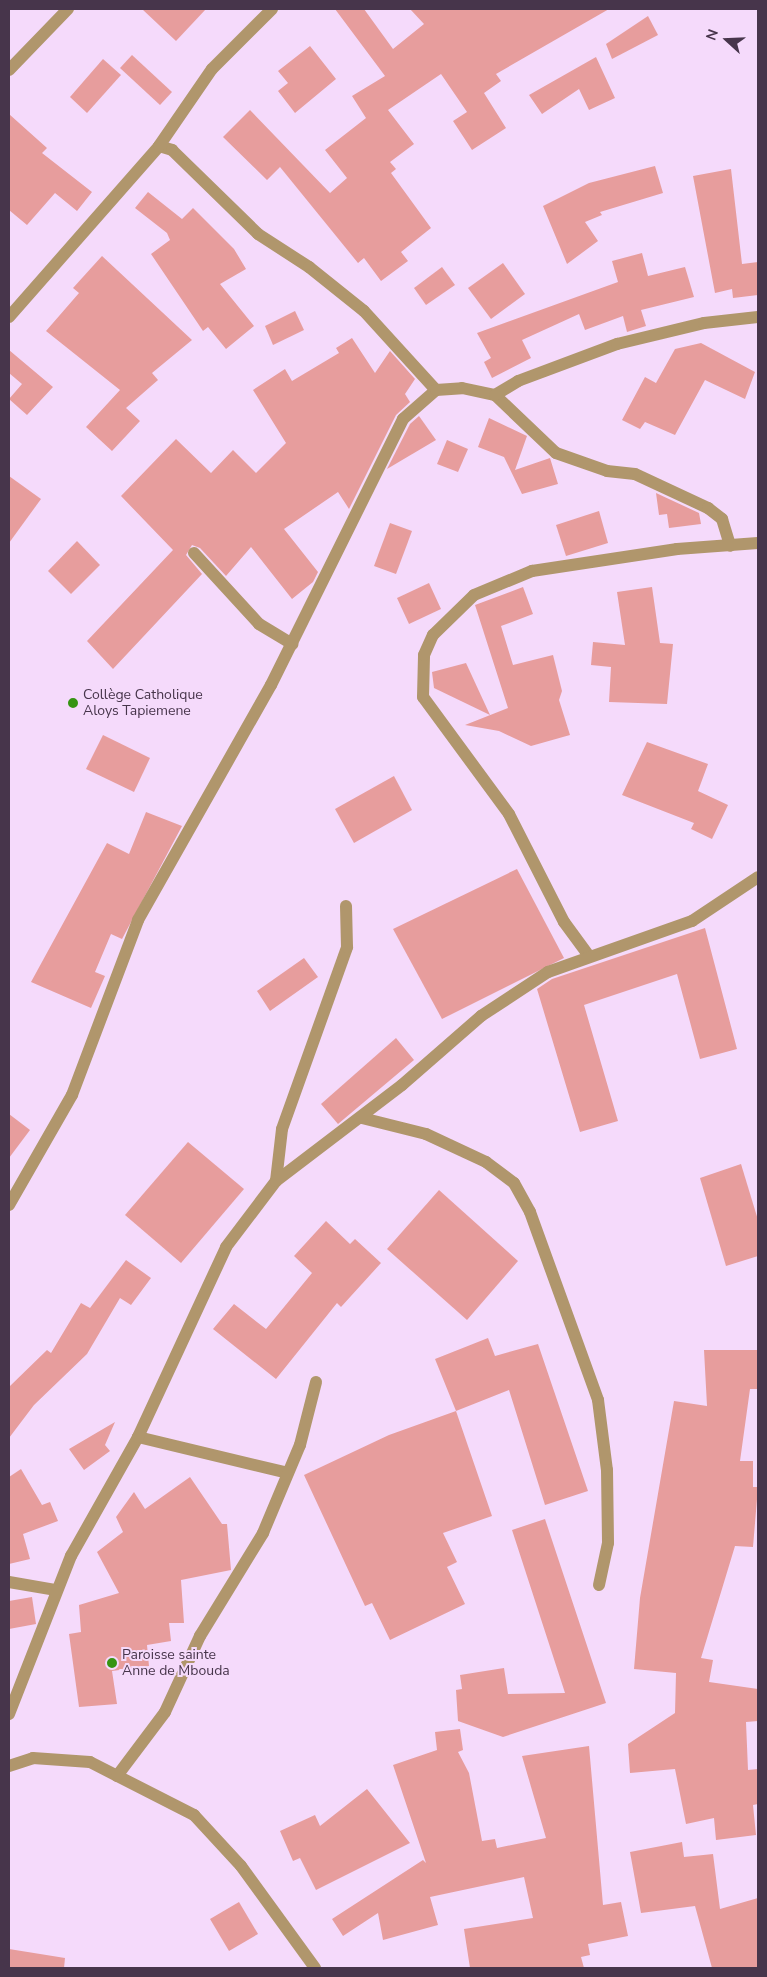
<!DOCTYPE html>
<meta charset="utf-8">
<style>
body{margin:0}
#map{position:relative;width:767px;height:1977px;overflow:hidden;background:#f5dafb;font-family:"Nunito Sans",sans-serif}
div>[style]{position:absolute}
.building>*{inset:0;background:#e79d9d}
.minor>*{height:12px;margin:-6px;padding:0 6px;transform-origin:6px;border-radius:6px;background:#b0966c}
.dots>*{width:14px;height:14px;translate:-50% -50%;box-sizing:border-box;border:2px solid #f5dafb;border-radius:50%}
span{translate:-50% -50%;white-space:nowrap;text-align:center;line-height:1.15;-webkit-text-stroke:4px #f5dafb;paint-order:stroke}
.poi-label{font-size:14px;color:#47354b}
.left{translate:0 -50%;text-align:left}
.frame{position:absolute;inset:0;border:10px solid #47354b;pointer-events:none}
.north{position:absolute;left:702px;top:15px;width:50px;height:50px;-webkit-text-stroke:4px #f5dafb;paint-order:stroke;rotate:290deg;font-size:14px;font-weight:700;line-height:20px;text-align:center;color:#47354b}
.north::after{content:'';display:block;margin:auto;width:18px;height:22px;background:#47354b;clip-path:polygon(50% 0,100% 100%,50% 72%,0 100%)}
</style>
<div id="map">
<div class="building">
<div style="clip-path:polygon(142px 9px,206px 9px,176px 41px)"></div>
<div style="clip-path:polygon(335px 9px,364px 9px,393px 49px,424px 24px,410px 9px,609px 9px,496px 74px,501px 81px,484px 93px,506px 128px,472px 150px,453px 121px,467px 112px,441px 74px,388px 110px,414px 144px,390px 162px,396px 169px,391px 173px,431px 228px,401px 252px,408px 261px,381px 281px,364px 258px,358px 263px,280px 167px,267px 180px,223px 137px,250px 110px,330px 193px,347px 178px,325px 150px,366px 118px,352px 96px,385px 76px)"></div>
<div style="clip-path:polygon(648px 16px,658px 35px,612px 59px,606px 44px)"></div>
<div style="clip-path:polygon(310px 46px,336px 79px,295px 113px,278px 91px,288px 83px,278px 71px)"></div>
<div style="clip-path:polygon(132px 55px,172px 92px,160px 105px,120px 68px)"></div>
<div style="clip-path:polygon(596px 57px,615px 98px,589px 110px,579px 89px,542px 114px,529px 95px)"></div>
<div style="clip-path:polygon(103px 59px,121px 75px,87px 113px,70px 97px)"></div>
<div style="clip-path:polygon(9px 114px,47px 148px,42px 153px,92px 192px,77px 211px,55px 193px,27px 225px,9px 210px)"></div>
<div style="clip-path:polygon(655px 166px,663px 193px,600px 212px,602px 215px,585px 222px,598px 241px,567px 264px,543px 206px,589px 183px)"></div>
<div style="clip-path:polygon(731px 169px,742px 264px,758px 262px,758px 295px,733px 298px,732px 289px,715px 293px,693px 176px)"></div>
<div style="clip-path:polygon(148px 192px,182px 219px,193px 208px,234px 249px,246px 269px,220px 284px,254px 326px,226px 349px,208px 327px,203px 331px,151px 254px,170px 240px,167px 233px,135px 208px)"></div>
<div style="clip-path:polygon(642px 253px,648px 276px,685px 267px,694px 297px,641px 310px,646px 326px,627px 332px,623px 316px,585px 330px,579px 314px,522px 340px,531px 358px,492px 378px,484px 362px,491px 358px,477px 333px,618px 282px,612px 261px)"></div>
<div style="clip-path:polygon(102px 256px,192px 340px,152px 373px,158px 380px,126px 408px,140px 421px,112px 451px,86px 427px,120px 390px,46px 331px,79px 293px,73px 288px)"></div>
<div style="clip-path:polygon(503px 263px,525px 294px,491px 319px,468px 288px)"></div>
<div style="clip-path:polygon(442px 267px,455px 285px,426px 305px,414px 288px)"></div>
<div style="clip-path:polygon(295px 311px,304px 330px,273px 345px,265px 326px)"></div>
<div style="clip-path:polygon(352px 338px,375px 373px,390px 351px,415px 379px,405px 394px,410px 402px,396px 415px,349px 509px,338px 492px,284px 529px,318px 572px,313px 582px,292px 599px,251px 547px,226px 576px,200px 548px,192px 545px,186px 555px,202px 574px,113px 669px,87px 641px,173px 550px,121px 496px,176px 439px,211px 473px,233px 450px,256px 473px,286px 443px,253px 390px,285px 369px,292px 381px,339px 353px,336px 348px)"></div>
<div style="clip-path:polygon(701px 343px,755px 372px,745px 399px,705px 380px,675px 435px,645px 422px,640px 429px,622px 420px,645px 377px,656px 383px,675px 349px)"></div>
<div style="clip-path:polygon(9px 350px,53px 387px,27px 415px,9px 399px,22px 384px,9px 373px)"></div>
<div style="clip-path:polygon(419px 416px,436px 440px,387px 469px,410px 424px)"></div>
<div style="clip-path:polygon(489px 418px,527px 436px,515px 470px,550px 458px,558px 484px,522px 494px,504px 457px,478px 447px)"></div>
<div style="clip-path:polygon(447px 440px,468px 449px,458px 472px,437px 464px)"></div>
<div style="clip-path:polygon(9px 476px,41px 499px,9px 543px)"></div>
<div style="clip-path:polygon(656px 493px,699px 513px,701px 524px,669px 528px,667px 514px,659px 515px)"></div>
<div style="clip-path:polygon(599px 511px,608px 543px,566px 556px,556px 525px)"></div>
<div style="clip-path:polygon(390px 523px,412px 531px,396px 574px,374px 566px)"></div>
<div style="clip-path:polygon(77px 541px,100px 565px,71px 594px,48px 571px)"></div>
<div style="clip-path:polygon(429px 583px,441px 609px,409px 624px,397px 598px)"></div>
<div style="clip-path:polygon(523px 587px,533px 614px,501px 626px,513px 665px,553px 655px,562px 691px,559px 700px,570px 735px,531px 746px,499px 731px,465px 725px,508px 708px,475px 605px)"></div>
<div style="clip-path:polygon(652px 587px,660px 643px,673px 644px,667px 704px,609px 702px,611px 667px,591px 665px,593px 642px,625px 645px,617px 592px)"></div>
<div style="clip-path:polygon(466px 663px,490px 715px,434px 688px,432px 672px)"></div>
<div style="clip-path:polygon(103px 735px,150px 758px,134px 792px,86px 769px)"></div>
<div style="clip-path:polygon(647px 742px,708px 764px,698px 791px,728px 805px,712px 839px,691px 829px,694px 823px,622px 795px)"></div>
<div style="clip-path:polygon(394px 776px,412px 810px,354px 843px,335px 809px)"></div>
<div style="clip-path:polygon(146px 812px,182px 826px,122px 939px,111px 934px,95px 972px,105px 976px,91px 1008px,31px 982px,107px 843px,129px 854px)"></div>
<div style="clip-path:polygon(517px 869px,564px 958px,442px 1019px,393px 929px)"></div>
<div style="clip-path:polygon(705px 928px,737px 1049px,700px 1059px,677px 974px,584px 1005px,618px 1121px,580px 1132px,537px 989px,552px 979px)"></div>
<div style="clip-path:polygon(304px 958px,318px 977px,270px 1011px,257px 991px)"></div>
<div style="clip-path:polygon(396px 1038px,414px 1060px,338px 1124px,321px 1104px)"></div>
<div style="clip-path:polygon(9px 1114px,30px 1130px,9px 1158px)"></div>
<div style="clip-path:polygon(188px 1142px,244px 1189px,181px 1263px,125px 1215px)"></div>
<div style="clip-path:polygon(741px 1164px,758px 1220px,758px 1256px,726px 1266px,700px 1178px)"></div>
<div style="clip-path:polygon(439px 1190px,518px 1261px,467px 1320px,387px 1249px)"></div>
<div style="clip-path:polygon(326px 1221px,350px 1244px,355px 1239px,381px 1263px,341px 1307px,337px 1303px,276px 1379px,213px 1329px,234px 1304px,266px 1329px,312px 1273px,294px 1256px)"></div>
<div style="clip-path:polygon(126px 1260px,151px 1278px,131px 1305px,120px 1298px,87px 1354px,34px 1405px,9px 1438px,9px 1387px,47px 1350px,51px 1353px,81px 1303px,90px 1308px)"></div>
<div style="clip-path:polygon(488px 1338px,495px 1356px,538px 1344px,588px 1491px,545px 1505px,509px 1390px,456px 1411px,435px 1359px)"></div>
<div style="clip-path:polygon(704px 1350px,758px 1350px,758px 1389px,750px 1389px,740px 1461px,753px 1461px,753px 1487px,758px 1487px,753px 1547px,735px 1546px,701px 1658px,713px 1660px,709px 1682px,758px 1689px,758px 1721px,746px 1722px,748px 1770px,758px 1769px,758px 1804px,753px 1805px,756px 1835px,716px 1840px,714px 1818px,686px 1824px,675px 1769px,630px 1773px,628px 1744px,675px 1713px,676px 1673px,634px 1669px,640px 1598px,674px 1401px,707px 1406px)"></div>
<div style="clip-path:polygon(456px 1411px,492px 1516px,443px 1533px,457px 1562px,447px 1567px,465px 1604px,390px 1640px,372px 1603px,365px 1606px,304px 1475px,389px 1435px)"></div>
<div style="clip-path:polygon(115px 1422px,105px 1445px,110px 1451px,84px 1470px,69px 1449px)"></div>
<div style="clip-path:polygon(21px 1469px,42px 1505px,50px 1502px,58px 1521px,23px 1534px,30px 1559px,9px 1564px,9px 1477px)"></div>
<div style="clip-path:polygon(190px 1477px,222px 1524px,227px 1524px,231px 1570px,181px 1580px,184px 1623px,169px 1623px,171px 1641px,147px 1645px,149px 1666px,112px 1671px,117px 1704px,79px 1707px,69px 1634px,81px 1632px,79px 1605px,119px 1593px,97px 1552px,123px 1532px,116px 1517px,134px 1492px,145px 1509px)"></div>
<div style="clip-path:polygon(545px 1519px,606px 1703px,503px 1737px,458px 1721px,456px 1690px,462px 1689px,460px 1675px,504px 1668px,508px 1694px,565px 1693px,512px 1530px)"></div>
<div style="clip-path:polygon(32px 1597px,36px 1624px,9px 1629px,9px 1601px)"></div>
<div style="clip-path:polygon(460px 1729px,463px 1750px,458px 1752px,469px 1773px,482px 1841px,495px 1839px,497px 1848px,546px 1838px,522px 1756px,589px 1746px,603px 1905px,621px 1902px,628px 1936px,588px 1944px,590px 1955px,581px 1957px,584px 1968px,470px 1968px,464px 1929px,533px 1918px,524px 1877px,430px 1897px,438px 1925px,383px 1940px,378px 1913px,343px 1936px,332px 1919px,423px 1860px,426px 1863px,393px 1765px,437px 1750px,435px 1732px)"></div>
<div style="clip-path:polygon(367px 1789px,410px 1843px,316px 1890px,300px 1858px,293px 1861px,280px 1831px,315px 1815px,320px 1826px)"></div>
<div style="clip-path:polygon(682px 1842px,684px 1857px,713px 1854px,720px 1909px,758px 1898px,758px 1968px,712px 1968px,695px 1906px,641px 1913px,630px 1852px)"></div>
<div style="clip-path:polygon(239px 1902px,258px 1934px,229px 1951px,210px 1919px)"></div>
<div style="clip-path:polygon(9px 1949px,65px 1958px,64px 1968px,9px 1968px)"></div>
</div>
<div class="minor">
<div style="left:9px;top:70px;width:85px;rotate:-46deg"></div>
<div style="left:159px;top:146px;width:14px;rotate:17deg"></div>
<div style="left:172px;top:150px;width:120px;rotate:44.3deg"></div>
<div style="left:258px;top:234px;width:61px;rotate:32.9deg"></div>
<div style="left:309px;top:267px;width:70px;rotate:38.7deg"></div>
<div style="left:364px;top:311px;width:107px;rotate:47.7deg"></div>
<div style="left:9px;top:317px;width:227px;rotate:-48.7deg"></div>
<div style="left:159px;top:146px;width:93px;rotate:-55.5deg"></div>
<div style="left:212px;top:69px;width:85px;rotate:-45deg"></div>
<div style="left:495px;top:395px;width:84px;rotate:43.6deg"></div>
<div style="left:556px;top:453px;width:54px;rotate:19.4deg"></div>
<div style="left:607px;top:471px;width:28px;rotate:6deg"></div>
<div style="left:635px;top:474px;width:81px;rotate:25deg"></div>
<div style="left:708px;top:508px;width:18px;rotate:38deg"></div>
<div style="left:722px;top:519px;width:28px;rotate:73deg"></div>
<div style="left:194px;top:553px;width:96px;rotate:47.5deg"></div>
<div style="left:259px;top:624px;width:39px;rotate:31deg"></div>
<div style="left:589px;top:956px;width:42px;rotate:-126.3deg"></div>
<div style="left:564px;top:922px;width:121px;rotate:-117deg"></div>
<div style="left:509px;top:814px;width:145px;rotate:-126.3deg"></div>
<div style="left:423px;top:697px;width:42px;rotate:-88.6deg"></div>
<div style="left:424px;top:655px;width:22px;rotate:-66deg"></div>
<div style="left:433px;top:635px;width:57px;rotate:-44.3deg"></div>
<div style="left:474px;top:595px;width:63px;rotate:-22.5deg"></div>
<div style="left:532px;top:571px;width:147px;rotate:-8.6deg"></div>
<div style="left:677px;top:549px;width:81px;rotate:-4.2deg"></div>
<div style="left:362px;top:1118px;width:66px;rotate:14deg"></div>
<div style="left:426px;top:1134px;width:66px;rotate:25deg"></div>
<div style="left:486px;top:1162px;width:35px;rotate:37deg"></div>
<div style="left:514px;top:1183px;width:33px;rotate:61deg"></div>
<div style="left:530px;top:1212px;width:200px;rotate:70.1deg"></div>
<div style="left:598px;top:1400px;width:71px;rotate:82.7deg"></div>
<div style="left:607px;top:1470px;width:73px;rotate:89.2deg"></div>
<div style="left:608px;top:1543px;width:43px;rotate:102.1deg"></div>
<div style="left:276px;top:1181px;width:52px;rotate:-83.4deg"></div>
<div style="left:282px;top:1129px;width:193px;rotate:-70.3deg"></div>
<div style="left:347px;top:947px;width:41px;rotate:-91.4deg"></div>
<div style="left:9px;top:1205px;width:127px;rotate:-60.2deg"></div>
<div style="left:72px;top:1095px;width:187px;rotate:-69.3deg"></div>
<div style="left:138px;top:920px;width:270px;rotate:-60.5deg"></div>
<div style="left:271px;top:685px;width:297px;rotate:-63.6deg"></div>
<div style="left:403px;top:419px;width:44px;rotate:-41.3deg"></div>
<div style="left:436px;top:390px;width:26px;rotate:-4deg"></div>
<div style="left:462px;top:388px;width:34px;rotate:12deg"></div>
<div style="left:495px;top:395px;width:27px;rotate:-31deg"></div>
<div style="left:518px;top:381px;width:106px;rotate:-20.5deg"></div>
<div style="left:617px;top:344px;width:89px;rotate:-13.6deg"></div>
<div style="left:704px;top:323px;width:54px;rotate:-6.3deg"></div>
<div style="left:138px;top:1437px;width:154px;rotate:13.5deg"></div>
<div style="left:9px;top:1582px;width:48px;rotate:9.7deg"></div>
<div style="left:9px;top:1714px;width:170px;rotate:-68.6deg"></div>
<div style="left:71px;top:1556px;width:137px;rotate:-60.6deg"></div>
<div style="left:138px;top:1437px;width:209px;rotate:-65.1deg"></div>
<div style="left:226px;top:1247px;width:83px;rotate:-52.9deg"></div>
<div style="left:276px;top:1181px;width:158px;rotate:-37.3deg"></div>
<div style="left:402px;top:1085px;width:105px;rotate:-41.1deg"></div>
<div style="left:481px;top:1016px;width:80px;rotate:-33.3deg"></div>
<div style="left:548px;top:972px;width:153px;rotate:-19.5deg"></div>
<div style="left:692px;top:921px;width:79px;rotate:-33.7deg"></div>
<div style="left:9px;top:1766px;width:25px;rotate:-18deg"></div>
<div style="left:33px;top:1758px;width:57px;rotate:4deg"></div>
<div style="left:90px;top:1762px;width:117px;rotate:27deg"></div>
<div style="left:194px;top:1815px;width:69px;rotate:47.3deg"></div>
<div style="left:241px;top:1866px;width:126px;rotate:54deg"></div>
<div style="left:117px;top:1776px;width:80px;rotate:-53.1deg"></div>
<div style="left:165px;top:1712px;width:84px;rotate:-65.3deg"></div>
<div style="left:200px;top:1636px;width:121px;rotate:-58.5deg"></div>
<div style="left:263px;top:1533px;width:95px;rotate:-67.2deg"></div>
<div style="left:300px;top:1445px;width:65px;rotate:-75.7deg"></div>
</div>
<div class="dots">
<div style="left:73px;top:703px;background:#369412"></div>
<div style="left:112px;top:1663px;background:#369412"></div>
</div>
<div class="poi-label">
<span class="left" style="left:83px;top:703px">Collège Catholique<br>Aloys Tapiemene</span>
<span class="left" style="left:122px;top:1663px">Paroisse sainte<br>Anne de Mbouda</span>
</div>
<div class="frame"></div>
<div class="north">N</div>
</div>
